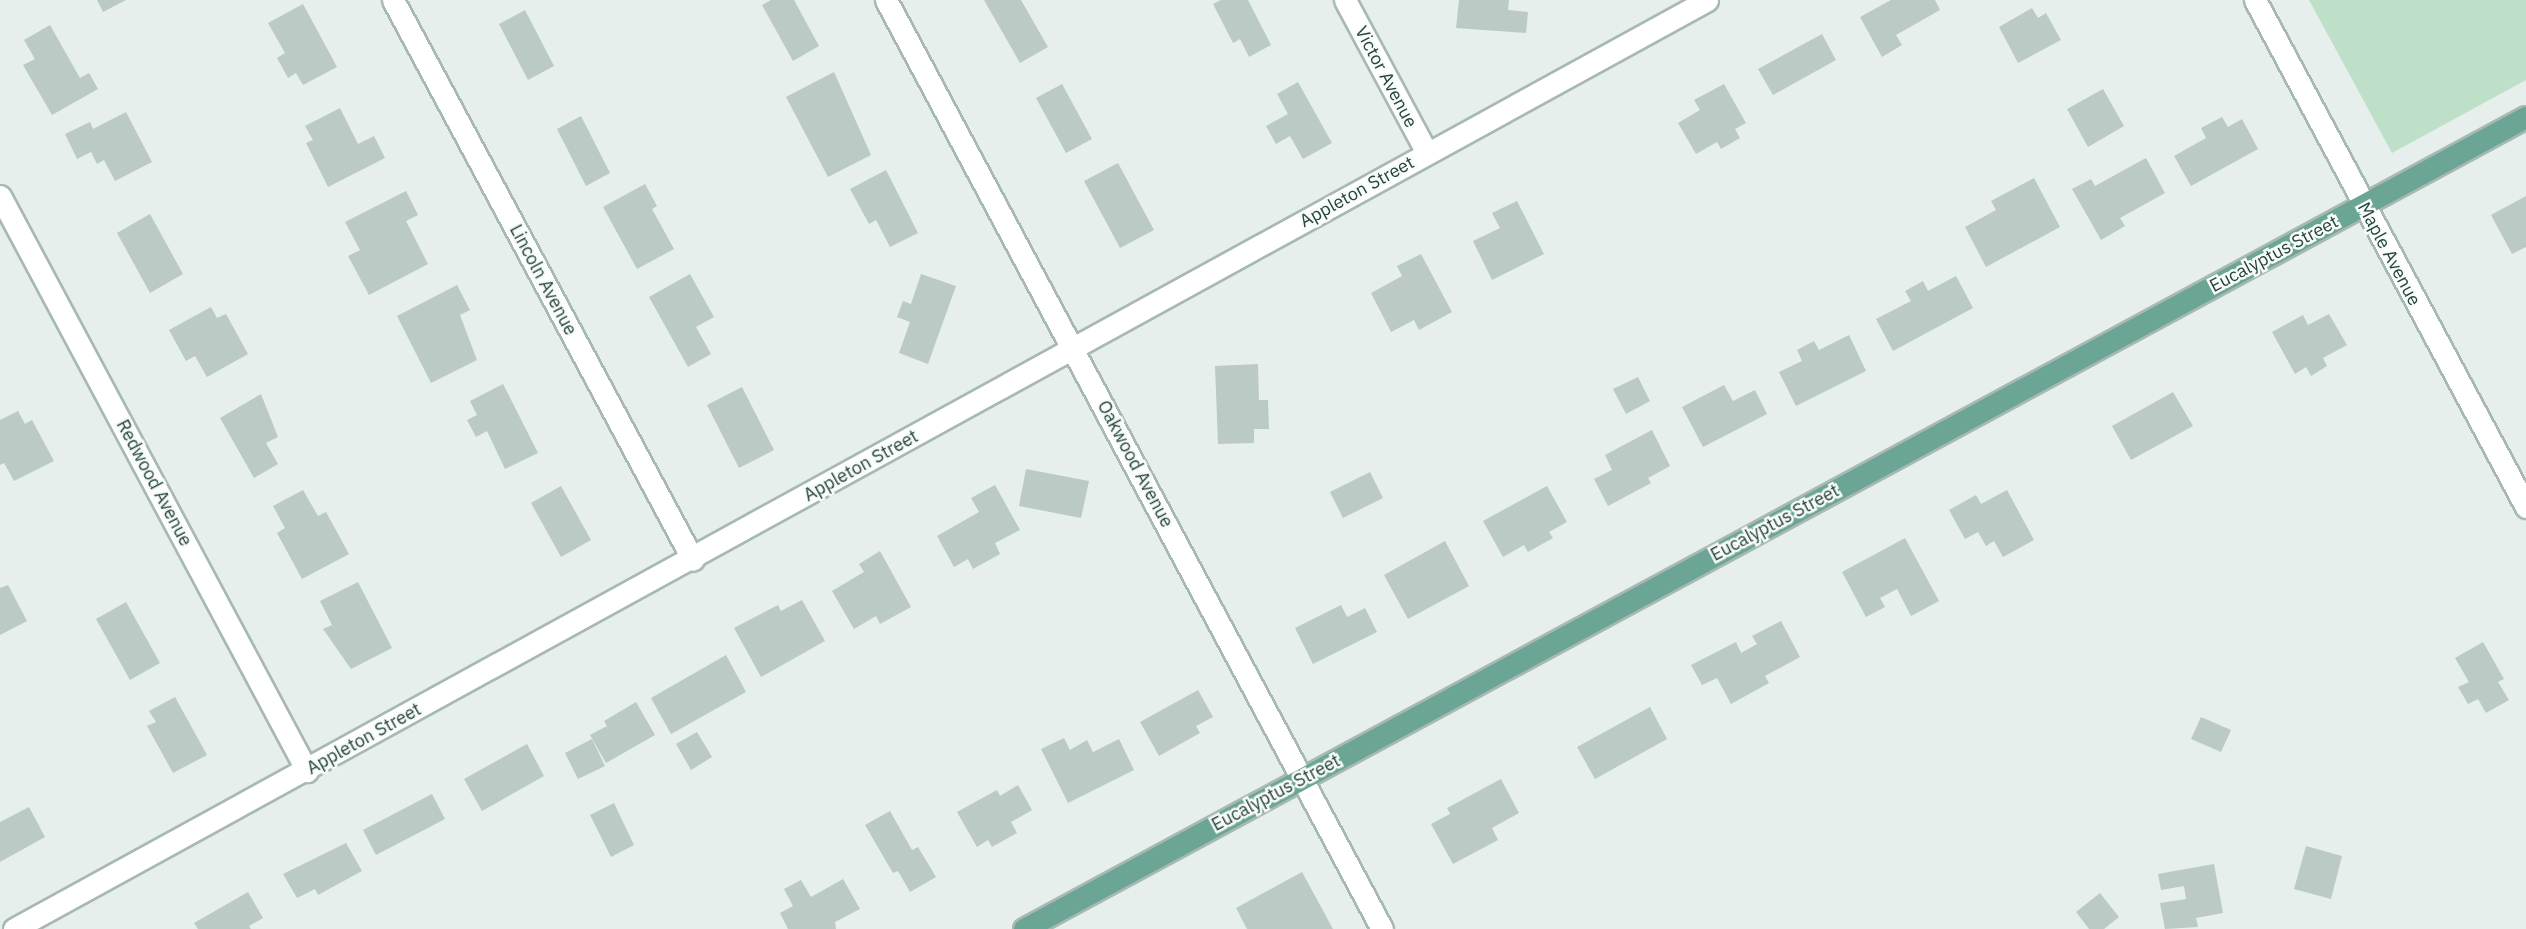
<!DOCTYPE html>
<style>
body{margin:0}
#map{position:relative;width:2526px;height:929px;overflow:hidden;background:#e6efeb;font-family:"IBM Plex Sans",sans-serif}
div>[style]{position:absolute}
.green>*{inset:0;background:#bfe0c8}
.building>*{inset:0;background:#bbcac4}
.roads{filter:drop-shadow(2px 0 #a8b8b2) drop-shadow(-2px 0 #a8b8b2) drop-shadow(0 2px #a8b8b2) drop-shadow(0 -2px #a8b8b2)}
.minor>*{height:21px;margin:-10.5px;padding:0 10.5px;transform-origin:10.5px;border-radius:10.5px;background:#fff}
.major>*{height:21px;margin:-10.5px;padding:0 10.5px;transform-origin:10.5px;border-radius:10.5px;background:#6aa596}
span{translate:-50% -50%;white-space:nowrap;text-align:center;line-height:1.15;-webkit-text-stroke:5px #f7fbf9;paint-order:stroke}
.street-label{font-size:18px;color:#24423a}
</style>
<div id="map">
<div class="green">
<div style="clip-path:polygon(2309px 0,2526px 0,2526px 80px,2392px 153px)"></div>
</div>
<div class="building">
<div style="clip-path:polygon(97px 0,126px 0,103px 12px)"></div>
<div style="clip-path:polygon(771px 0,794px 0,819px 46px,793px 61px,762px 5px)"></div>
<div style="clip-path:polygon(984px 0,1021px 0,1048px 47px,1020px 63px)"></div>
<div style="clip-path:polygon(1221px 0,1248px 0,1271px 45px,1249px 57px,1240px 39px,1233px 43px,1213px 4px)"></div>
<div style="clip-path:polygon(1459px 0,1509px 0,1508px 10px,1528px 12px,1526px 33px,1456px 28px)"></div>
<div style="clip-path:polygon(1891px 0,1935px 0,1940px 10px,1896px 35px,1902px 45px,1882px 57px,1860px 17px)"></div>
<div style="clip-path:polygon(303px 4px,337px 67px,303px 85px,296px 73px,288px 78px,277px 58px,285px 53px,268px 23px)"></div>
<div style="clip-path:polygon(2032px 8px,2038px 18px,2046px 13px,2061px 40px,2018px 63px,1999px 27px)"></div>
<div style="clip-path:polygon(525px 10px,554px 66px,528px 80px,499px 24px)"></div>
<div style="clip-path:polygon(50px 25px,80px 78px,89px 73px,98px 89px,52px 115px,23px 65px,35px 59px,24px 40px)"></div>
<div style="clip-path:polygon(1822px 34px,1836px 60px,1773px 95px,1758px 69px)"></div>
<div style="clip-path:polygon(834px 72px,871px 155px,828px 177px,786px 97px)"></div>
<div style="clip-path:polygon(1298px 82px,1332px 143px,1303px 159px,1290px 136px,1276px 144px,1266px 126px,1288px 114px,1277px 94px)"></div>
<div style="clip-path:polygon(1062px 84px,1092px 139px,1066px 153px,1036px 98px)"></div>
<div style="clip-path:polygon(1724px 84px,1746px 123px,1735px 129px,1740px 138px,1721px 149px,1717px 142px,1696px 154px,1678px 123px,1700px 110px,1694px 100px)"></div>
<div style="clip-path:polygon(2103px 89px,2124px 126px,2088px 147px,2067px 109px)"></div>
<div style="clip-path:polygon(340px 108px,358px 144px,374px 136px,385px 158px,328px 187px,306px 143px,313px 140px,305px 126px)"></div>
<div style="clip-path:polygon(126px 112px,152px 162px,115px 181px,104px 160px,97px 164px,91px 152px,77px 159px,65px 134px,90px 122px,93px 129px)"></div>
<div style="clip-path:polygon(581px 116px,610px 173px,586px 186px,557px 129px)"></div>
<div style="clip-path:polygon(2222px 117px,2228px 127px,2242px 119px,2258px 149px,2191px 186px,2174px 156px,2206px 138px,2201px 128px)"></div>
<div style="clip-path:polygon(2146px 158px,2165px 193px,2120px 218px,2125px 226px,2101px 240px,2072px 189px,2091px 179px,2095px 186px)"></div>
<div style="clip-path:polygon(1118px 163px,1154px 230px,1120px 248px,1084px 181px)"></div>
<div style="clip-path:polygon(886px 170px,918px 233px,890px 247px,876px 220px,869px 224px,850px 189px)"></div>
<div style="clip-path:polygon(2034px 178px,2060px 227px,1986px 267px,1965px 227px,1996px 210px,1991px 201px)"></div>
<div style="clip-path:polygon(645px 184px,657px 206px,652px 209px,674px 249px,637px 269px,603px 207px)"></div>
<div style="clip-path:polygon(406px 191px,418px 215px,406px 221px,428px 264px,369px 295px,348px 256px,360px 250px,345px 222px)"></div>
<div style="clip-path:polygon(2526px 196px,2526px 247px,2512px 254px,2491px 215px)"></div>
<div style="clip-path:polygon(1517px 201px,1544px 254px,1492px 280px,1473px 241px,1500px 228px,1492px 213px)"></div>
<div style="clip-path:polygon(150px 214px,183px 274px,150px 293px,117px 233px)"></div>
<div style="clip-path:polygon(1421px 254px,1452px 312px,1419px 330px,1414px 320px,1391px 332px,1371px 293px,1402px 276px,1397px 266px)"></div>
<div style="clip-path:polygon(690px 274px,714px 317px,696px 327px,711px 354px,688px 367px,649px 297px)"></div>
<div style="clip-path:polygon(921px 274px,956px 286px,928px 364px,899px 353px,910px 322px,897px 317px,903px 301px,911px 304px)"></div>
<div style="clip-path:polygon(1956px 276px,1973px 308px,1893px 351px,1876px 319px,1911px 301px,1905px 291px,1923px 281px,1928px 291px)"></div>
<div style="clip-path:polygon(457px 285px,470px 310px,460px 315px,477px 360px,431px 383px,397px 316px)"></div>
<div style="clip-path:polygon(211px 307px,217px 318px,226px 314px,248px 354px,207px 377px,195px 356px,186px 361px,169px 330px)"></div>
<div style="clip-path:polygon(2329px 314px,2347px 345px,2323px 358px,2327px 366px,2311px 376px,2306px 367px,2295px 374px,2272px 332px,2303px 315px,2308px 325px)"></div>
<div style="clip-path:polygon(1849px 335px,1866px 371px,1796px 406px,1779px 372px,1802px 361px,1797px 350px,1814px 341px,1819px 350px)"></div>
<div style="clip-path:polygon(1258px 364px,1259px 400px,1268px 400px,1269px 429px,1254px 429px,1254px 443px,1218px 444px,1215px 366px)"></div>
<div style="clip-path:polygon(1638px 377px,1650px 401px,1626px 414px,1613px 389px)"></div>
<div style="clip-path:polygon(503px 384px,538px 453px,505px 469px,487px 431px,476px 437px,467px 420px,477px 415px,470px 401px)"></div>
<div style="clip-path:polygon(1724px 385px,1733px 401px,1755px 390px,1767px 414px,1703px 447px,1682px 407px)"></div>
<div style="clip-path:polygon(742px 387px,774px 450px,739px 468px,707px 405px)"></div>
<div style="clip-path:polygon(2173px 392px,2193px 426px,2131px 460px,2112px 426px)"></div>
<div style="clip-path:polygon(261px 394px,278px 437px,266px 443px,278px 464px,254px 478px,220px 418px)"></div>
<div style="clip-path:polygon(18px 411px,25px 424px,32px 420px,54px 461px,14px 481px,4px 463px,0 465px,0 420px)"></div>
<div style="clip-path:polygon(1652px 430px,1670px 466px,1648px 478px,1651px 483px,1608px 506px,1594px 479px,1612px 470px,1605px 455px)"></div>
<div style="clip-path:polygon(1026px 469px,1089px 481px,1081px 518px,1019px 506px)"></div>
<div style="clip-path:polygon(1370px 472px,1383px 498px,1343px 518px,1330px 492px)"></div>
<div style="clip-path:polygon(995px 485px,1020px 530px,995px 543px,1000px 554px,973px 569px,968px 559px,954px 567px,937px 536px,979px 512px,971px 498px)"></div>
<div style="clip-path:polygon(561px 486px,591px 540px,561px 557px,531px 503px)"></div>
<div style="clip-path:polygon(1547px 486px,1567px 522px,1549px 532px,1553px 538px,1528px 552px,1524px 545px,1503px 557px,1483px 521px)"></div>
<div style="clip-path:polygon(303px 490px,318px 516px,326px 512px,349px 554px,302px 579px,277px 533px,285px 528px,273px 506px)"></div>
<div style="clip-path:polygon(2007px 490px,2034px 540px,2003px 557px,1994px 541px,1986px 546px,1978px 532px,1965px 539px,1949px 510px,1976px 495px,1981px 504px)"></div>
<div style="clip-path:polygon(1905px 538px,1939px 601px,1911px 616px,1897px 589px,1880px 598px,1885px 607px,1866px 617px,1842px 572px)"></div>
<div style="clip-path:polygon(1445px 541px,1469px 586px,1408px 619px,1384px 575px)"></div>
<div style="clip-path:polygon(880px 551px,911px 607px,880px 624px,876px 616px,854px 629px,832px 591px,864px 572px,859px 564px)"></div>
<div style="clip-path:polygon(358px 582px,392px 648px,351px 669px,323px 629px,332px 625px,320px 601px)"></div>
<div style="clip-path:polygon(8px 585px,27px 621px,0 635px,0 588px)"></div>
<div style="clip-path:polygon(802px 600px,825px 641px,761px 677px,734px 628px,778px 605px,781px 611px)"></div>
<div style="clip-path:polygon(126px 602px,160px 663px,130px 680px,96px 619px)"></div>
<div style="clip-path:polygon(1341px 605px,1347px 617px,1365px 608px,1377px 632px,1313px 664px,1295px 628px)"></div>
<div style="clip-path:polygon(1781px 621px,1800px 657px,1765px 676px,1769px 683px,1731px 704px,1717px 678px,1702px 685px,1691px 665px,1736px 642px,1741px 653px,1757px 644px,1752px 636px)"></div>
<div style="clip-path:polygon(2483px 642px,2504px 679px,2498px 682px,2509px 700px,2486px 713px,2478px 699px,2468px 704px,2458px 687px,2469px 682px,2455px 658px)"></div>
<div style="clip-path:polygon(726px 655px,746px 692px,671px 734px,651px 698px)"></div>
<div style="clip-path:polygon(1198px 690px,1213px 717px,1196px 726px,1200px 733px,1159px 756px,1140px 722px)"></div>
<div style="clip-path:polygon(175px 697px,207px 755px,173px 773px,147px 726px,156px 722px,149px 711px)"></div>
<div style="clip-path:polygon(636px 702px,655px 735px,606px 763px,590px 735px,607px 726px,604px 721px)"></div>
<div style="clip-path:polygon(1650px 707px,1667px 739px,1595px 779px,1577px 747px)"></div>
<div style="clip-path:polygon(2201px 717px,2231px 730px,2221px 752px,2191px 739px)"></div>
<div style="clip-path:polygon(697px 732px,712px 757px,691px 770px,676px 744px)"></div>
<div style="clip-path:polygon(1064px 738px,1070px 750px,1087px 740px,1093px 752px,1119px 739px,1134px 770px,1068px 803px,1041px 749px)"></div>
<div style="clip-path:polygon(592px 739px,605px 766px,578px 779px,565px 753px)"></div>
<div style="clip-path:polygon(527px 744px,544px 776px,482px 811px,464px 779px)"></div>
<div style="clip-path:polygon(1501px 779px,1519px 813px,1492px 828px,1498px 840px,1453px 864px,1431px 824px,1450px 814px,1447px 808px)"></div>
<div style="clip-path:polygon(1018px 785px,1032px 810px,1011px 822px,1017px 833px,992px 847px,988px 840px,977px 847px,957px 812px,997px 790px,1000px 796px)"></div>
<div style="clip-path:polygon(432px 794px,445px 819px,376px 855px,363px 830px)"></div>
<div style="clip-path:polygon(614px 803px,634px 845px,611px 857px,590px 815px)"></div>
<div style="clip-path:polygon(29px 807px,45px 837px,0 862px,0 822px)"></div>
<div style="clip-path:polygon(890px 811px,912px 850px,918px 847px,936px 877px,910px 892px,898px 871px,893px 873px,865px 825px)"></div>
<div style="clip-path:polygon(346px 843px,362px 871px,318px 895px,315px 889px,297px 898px,283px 874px)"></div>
<div style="clip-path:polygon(2306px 846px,2342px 856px,2331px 899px,2294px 889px)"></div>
<div style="clip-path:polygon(2214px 864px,2223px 913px,2196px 918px,2198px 927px,2165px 929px,2160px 903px,2186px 899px,2184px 886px,2161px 890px,2158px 874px)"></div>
<div style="clip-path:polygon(1302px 872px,1333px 929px,1247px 929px,1236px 908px)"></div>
<div style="clip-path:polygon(843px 879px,860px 909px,835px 922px,836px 929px,788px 929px,780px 913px,793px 906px,784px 889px,801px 880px,811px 897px)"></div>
<div style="clip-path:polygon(248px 892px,263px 918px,249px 926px,251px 929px,198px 929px,194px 923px)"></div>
<div style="clip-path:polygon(2100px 893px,2119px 917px,2104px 929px,2089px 929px,2076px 912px)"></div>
</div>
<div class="roads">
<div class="minor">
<div style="left:393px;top:0;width:635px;rotate:61.82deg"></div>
<div style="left:886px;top:0;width:1053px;rotate:61.9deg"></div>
<div style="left:1345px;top:0;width:174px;rotate:61.8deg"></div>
<div style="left:2255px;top:0;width:575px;rotate:61.87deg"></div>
<div style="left:0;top:196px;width:652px;rotate:61.9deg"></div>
<div style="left:14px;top:929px;width:1931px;rotate:-28.75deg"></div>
</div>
<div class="major">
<div style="left:1024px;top:929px;width:1707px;rotate:-28.4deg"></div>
</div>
</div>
<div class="street-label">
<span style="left:1386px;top:77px;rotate:62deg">Victor Avenue</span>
<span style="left:1357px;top:192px;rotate:-29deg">Appleton Street</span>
<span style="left:2274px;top:254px;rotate:-28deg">Eucalyptus Street</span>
<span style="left:2389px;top:254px;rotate:62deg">Maple Avenue</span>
<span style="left:543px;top:280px;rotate:62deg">Lincoln Avenue</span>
<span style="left:1135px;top:464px;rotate:62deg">Oakwood Avenue</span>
<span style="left:861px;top:466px;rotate:-29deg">Appleton Street</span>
<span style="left:154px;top:483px;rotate:62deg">Redwood Avenue</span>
<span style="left:1775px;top:523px;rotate:-28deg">Eucalyptus Street</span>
<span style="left:364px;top:739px;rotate:-29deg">Appleton Street</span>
<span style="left:1276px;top:793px;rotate:-28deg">Eucalyptus Street</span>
</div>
</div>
